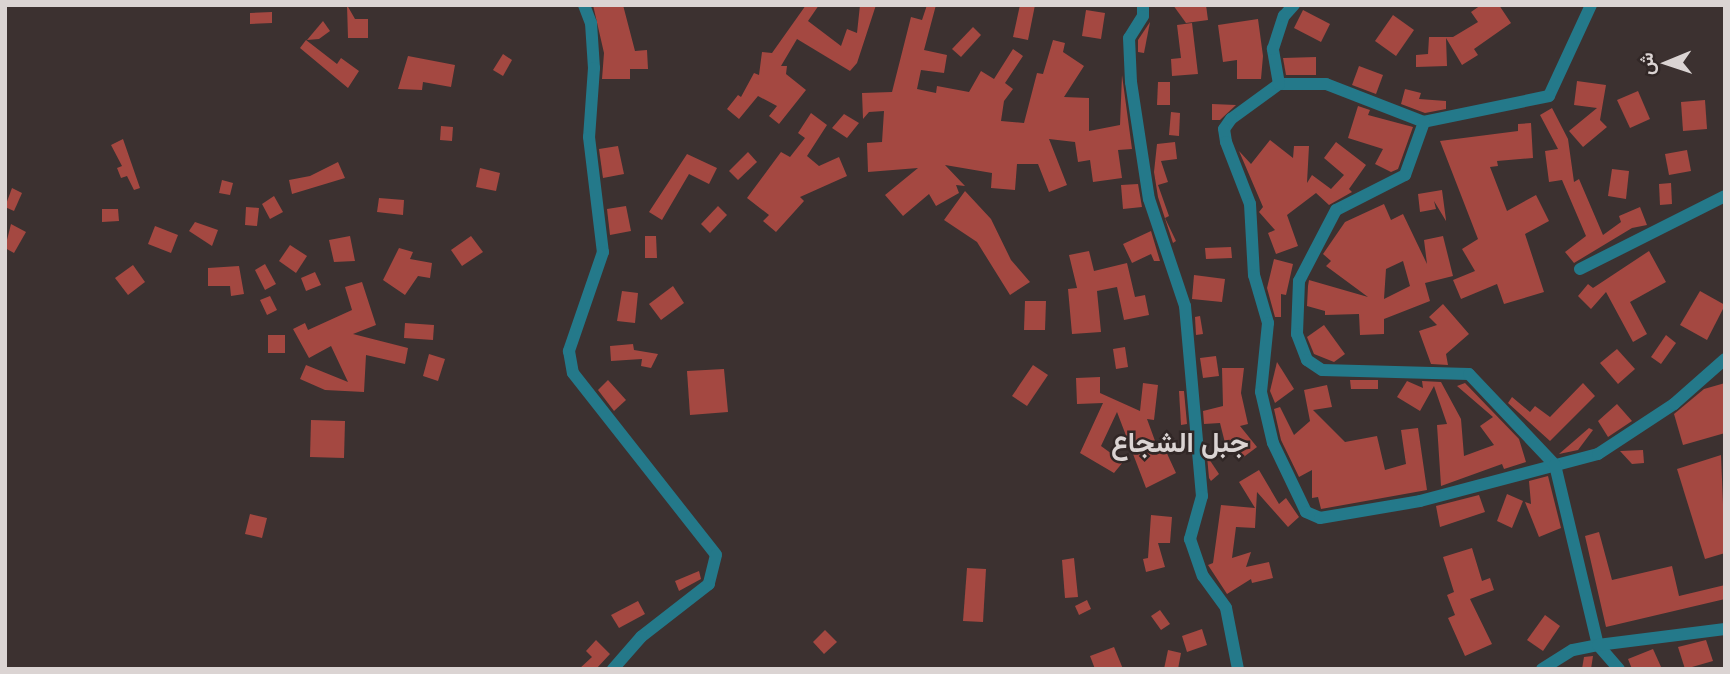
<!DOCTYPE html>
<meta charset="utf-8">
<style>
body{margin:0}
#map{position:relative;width:1730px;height:674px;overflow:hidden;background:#3c3130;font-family:"Open Sans",Vazirmatn,sans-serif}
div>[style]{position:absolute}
.building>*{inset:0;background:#a44841}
.minor>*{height:12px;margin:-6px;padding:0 6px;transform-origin:6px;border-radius:6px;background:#24798a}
span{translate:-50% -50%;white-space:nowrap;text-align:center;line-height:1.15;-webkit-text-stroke:5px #312726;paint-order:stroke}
.district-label{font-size:28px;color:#dbd4d3;font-weight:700}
.frame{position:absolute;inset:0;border:7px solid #dbd4d3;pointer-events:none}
.north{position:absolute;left:1632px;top:28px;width:70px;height:70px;-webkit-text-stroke:5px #312726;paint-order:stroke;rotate:268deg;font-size:19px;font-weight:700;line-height:28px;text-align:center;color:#dbd4d3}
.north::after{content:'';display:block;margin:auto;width:24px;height:32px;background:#dbd4d3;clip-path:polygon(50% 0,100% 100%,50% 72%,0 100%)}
</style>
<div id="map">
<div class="building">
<div style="clip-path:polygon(347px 5px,355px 19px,368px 19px,368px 38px,348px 38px)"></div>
<div style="clip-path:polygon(593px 5px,623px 5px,635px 51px,647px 50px,648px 69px,630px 69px,630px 79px,602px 79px,604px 53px)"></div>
<div style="clip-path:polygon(806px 5px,819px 5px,808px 21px,841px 46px,847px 29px,857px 33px,860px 5px,876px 5px,857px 63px,850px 71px,797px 39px,781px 66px,787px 66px,786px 74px,806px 90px,779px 124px,769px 116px,777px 106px,758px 96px,739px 119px,727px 109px,738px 95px,741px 97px,754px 73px,759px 75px,762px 52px,772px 53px)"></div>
<div style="clip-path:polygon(927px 5px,936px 5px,924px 50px,947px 55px,944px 73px,921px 70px,917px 89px,936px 93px,937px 86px,969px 92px,981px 71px,994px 79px,1013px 49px,1023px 56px,1005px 83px,1013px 89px,1004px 101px,1001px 121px,1024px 123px,1037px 73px,1043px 74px,1053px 40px,1065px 43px,1063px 52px,1084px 66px,1064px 97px,1089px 98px,1089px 131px,1120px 125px,1122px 75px,1132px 149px,1118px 150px,1122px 178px,1093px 182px,1090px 160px,1078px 162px,1075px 142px,1049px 139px,1067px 185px,1049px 192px,1038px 164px,1017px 164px,1015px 190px,991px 188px,992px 173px,945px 165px,965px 186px,956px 185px,959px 193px,936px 206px,929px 194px,903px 216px,885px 195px,918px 168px,868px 172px,867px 143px,882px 142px,884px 111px,869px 112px,863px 119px,862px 93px,892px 92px,911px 17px,922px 20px)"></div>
<div style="clip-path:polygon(1020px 5px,1035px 5px,1028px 40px,1013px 37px)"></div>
<div style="clip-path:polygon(1173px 5px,1206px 5px,1208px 20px,1186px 23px)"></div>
<div style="clip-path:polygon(1481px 5px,1499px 5px,1511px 23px,1474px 49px,1478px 55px,1462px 65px,1446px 38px,1447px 66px,1416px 67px,1416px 55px,1428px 54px,1429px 37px,1453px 37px,1478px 22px,1471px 12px)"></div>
<div style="clip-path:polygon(1086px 10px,1105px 13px,1101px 39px,1082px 36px)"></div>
<div style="clip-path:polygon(1303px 10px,1330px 24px,1321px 42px,1294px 28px)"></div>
<div style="clip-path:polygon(272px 12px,272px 23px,250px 24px,250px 13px)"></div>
<div style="clip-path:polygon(1393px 15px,1414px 30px,1396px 56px,1375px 41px)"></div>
<div style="clip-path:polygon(1258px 19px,1263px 56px,1261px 79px,1237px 79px,1237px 60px,1223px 62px,1218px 25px)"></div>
<div style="clip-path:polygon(323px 21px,330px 31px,319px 39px,307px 40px)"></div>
<div style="clip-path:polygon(1150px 22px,1144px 53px,1138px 52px,1138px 40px)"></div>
<div style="clip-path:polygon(1192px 23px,1198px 74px,1172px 76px,1171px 59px,1181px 58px,1177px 25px)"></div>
<div style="clip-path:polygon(973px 27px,981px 35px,961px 57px,952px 49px)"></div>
<div style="clip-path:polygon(306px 40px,337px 64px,341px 58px,359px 71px,348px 88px,300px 48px)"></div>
<div style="clip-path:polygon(503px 54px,512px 60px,503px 76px,493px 70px)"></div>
<div style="clip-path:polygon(408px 56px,455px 65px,451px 87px,423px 82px,422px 90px,398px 89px)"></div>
<div style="clip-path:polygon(1316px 57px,1316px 75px,1286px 75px,1283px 58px)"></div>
<div style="clip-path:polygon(1359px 66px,1383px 75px,1376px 94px,1352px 85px)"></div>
<div style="clip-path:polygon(1577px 81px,1606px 85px,1600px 120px,1607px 127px,1583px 147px,1569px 131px,1597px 108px,1574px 105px)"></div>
<div style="clip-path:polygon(1158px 82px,1170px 82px,1170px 105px,1157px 105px)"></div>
<div style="clip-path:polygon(1405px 89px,1421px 93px,1419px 99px,1446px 101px,1446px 109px,1425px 113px,1401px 104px)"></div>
<div style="clip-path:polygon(1638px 91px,1650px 119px,1630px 128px,1617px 100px)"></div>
<div style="clip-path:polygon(1705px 100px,1707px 129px,1683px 131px,1681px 102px)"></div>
<div style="clip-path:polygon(1212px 104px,1236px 105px,1220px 120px,1212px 120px)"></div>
<div style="clip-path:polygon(1358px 106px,1370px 110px,1368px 115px,1413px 127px,1398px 169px,1391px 172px,1375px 164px,1383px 149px,1348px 138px)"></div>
<div style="clip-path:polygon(1552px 108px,1568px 139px,1574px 182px,1579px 179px,1603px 235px,1621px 222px,1619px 216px,1640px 207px,1647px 225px,1632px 228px,1574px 263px,1565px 252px,1586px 236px,1562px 180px,1549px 182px,1545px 151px,1558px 149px,1540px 115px)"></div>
<div style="clip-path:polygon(1171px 112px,1180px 113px,1179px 136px,1169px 135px)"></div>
<div style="clip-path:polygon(811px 113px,827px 125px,807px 156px,819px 166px,839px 157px,847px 176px,800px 197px,804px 201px,776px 232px,763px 221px,769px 215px,747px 198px,781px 152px,790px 157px,805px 138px,798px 133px)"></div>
<div style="clip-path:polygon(844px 114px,859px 123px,847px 138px,832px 128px)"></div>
<div style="clip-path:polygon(1531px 123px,1533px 158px,1497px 161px,1498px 166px,1490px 167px,1507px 211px,1536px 195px,1549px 221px,1525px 234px,1544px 292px,1504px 304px,1497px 284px,1461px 299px,1453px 280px,1475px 271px,1462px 249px,1478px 239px,1440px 141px,1518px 131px,1518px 124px)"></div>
<div style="clip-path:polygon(441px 126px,453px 127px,452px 141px,440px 140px)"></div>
<div style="clip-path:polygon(123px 139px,140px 188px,134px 190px,127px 176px,121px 178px,117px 168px,122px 166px,111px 145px)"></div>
<div style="clip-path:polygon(1270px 140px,1293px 158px,1294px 146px,1309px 146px,1307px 183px,1312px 175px,1331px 189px,1344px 175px,1324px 158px,1336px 142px,1366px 165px,1349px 189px,1352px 192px,1329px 205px,1316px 193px,1287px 215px,1298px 246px,1276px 254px,1268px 233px,1275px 230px,1259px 212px,1263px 207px,1239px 151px,1251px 164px)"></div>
<div style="clip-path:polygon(1175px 142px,1177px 159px,1161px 161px,1168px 182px,1158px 185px,1169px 216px,1165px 218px,1176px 241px,1173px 243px,1158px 197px,1154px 172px,1157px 144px)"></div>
<div style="clip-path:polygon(618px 146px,624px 174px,603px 178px,599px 149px)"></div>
<div style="clip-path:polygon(1687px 150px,1691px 171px,1669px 175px,1665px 154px)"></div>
<div style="clip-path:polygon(748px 152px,757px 162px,738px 180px,729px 171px)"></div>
<div style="clip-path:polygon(687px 154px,717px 168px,709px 184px,689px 174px,662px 220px,649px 212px)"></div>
<div style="clip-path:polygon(338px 162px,345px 178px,292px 194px,289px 180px,310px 176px)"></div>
<div style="clip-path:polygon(480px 168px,500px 173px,496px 191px,476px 187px)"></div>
<div style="clip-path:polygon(1612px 169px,1629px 171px,1626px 199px,1608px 196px)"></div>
<div style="clip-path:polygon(222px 180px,233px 183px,230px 195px,219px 193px)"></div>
<div style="clip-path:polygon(1671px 183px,1672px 204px,1660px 205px,1659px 184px)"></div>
<div style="clip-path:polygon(1138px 184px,1142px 207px,1123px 209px,1121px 185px)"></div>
<div style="clip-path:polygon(12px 188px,22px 193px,14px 211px,5px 207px)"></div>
<div style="clip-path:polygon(1442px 190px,1446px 220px,1446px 221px,1434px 201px,1436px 209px,1420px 212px,1418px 194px)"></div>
<div style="clip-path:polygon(965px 191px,991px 219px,1011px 260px,1030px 282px,1010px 295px,977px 242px,944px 220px)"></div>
<div style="clip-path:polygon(274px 196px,283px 212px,270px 219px,262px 204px)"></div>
<div style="clip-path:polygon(379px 198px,404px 200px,403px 215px,377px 212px)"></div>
<div style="clip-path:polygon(evenodd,1384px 204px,1391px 220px,1403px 214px,1427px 264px,1424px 240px,1443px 236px,1453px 276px,1425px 283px,1430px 301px,1384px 319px,1384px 334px,1360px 335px,1359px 314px,1325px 315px,1325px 311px,1307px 306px,1308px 286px,1309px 280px,1368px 297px,1326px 266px,1331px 261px,1323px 254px,1345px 222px,1384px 204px,1403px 261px,1410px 286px,1384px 299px,1386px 269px,1403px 261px)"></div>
<div style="clip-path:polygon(626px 206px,631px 231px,610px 235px,607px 209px)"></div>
<div style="clip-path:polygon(718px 206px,727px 215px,710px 233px,701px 224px)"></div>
<div style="clip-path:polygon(246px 207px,259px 208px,257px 226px,245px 225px)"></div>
<div style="clip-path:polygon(102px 209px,118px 209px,119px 221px,102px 222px)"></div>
<div style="clip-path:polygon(195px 222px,218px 230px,212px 246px,189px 231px)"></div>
<div style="clip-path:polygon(11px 224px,26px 232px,14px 253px,5px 248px)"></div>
<div style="clip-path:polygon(155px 226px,178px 235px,171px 253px,148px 244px)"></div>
<div style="clip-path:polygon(1151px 231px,1160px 261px,1154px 261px,1151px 254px,1132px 263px,1123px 244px)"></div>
<div style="clip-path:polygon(350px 236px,355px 261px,334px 262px,329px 240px)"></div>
<div style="clip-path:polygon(471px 236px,483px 252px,462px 266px,451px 250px)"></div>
<div style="clip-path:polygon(645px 236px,656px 236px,657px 258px,645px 258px)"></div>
<div style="clip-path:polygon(290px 245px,307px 256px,296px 273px,279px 261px)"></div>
<div style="clip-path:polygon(1231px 247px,1232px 258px,1206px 259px,1205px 248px)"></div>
<div style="clip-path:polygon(399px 248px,413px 252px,410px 259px,432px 263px,430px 278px,418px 276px,405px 295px,383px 280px)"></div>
<div style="clip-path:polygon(1089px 251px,1094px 271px,1127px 263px,1135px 297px,1145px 295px,1149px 315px,1124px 320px,1117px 287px,1097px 291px,1101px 332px,1072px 334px,1068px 289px,1077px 288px,1069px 255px)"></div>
<div style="clip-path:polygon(1649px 251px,1666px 282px,1630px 302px,1647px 334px,1633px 342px,1606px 292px,1591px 309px,1578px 296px,1588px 284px,1593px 288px)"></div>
<div style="clip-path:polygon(1274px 259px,1293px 264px,1286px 295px,1281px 294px,1281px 317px,1275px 317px,1267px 288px)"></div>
<div style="clip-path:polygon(265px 264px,276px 284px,265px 290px,255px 270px)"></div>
<div style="clip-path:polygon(133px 265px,145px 282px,128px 295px,115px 278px)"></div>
<div style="clip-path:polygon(239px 266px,244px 294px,231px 296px,230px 286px,208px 286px,208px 268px)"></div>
<div style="clip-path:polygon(315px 272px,321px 285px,306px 291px,301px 278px)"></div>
<div style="clip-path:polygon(1194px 275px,1225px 279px,1222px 302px,1192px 299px)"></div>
<div style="clip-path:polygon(362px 282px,376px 325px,353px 334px,408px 348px,405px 364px,366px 355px,364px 392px,325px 390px,300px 379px,306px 365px,348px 382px,331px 346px,309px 358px,293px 329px,305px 323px,308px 330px,352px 310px,345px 287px)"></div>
<div style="clip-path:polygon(673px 286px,684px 303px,661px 320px,649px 304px)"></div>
<div style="clip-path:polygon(622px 291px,638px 293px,635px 323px,617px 321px)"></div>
<div style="clip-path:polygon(1700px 291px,1725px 305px,1707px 340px,1680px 325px)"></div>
<div style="clip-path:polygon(270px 296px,277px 310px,267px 315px,260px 300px)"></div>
<div style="clip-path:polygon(1025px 301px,1046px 301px,1045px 330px,1024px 330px)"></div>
<div style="clip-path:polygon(1443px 304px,1469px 334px,1446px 354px,1448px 365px,1431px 364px,1419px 331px,1437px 325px,1429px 317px)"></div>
<div style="clip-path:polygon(1200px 316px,1203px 334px,1196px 335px,1195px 317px)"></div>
<div style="clip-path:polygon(405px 323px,434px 325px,433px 340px,404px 338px)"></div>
<div style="clip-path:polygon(1324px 325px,1345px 354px,1334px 362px,1314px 354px,1307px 337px)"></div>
<div style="clip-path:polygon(268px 335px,285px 335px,285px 353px,268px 353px)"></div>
<div style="clip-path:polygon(1666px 335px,1676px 343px,1661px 364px,1651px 357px)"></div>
<div style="clip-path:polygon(633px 344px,634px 350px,658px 354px,651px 368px,641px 366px,642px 359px,611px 361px,610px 346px)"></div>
<div style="clip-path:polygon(1125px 347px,1128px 367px,1116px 369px,1113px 349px)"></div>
<div style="clip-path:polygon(1617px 349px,1635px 369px,1618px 384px,1600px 363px)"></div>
<div style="clip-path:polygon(429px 354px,445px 359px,438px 381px,423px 376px)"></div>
<div style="clip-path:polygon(1216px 356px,1219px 376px,1203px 378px,1200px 358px)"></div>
<div style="clip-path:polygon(1277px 362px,1294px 389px,1275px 403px,1270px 391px)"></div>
<div style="clip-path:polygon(1033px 365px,1048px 375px,1027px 406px,1012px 396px)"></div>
<div style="clip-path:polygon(1222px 368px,1244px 368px,1241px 393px,1248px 424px,1240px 426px,1257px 447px,1241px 459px,1225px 443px,1220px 423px,1204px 424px,1203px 411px,1223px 406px)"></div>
<div style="clip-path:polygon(724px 369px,728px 412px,690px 415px,687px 371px)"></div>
<div style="clip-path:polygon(1100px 377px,1100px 393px,1140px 411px,1143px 383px,1158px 385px,1154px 420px,1147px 419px,1158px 449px,1164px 447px,1176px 473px,1146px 488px,1117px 412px,1101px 446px,1123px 462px,1114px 473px,1080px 453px,1103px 403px,1077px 404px,1076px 378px)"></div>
<div style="clip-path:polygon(608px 380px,626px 400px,614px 411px,598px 390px)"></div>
<div style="clip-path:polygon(1350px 380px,1378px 380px,1378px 389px,1351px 389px)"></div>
<div style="clip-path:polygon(1407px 381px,1423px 388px,1422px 381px,1441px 382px,1461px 419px,1464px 456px,1494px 445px,1480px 426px,1493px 417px,1457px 386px,1465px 383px,1519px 439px,1526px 462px,1504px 469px,1502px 464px,1441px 486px,1437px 425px,1447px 424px,1434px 386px,1420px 411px,1397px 397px)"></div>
<div style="clip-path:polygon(1583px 383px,1595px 396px,1550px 441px,1508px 403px,1512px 397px,1530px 412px,1535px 406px,1550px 417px)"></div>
<div style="clip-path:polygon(1725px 383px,1725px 433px,1683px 445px,1674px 414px,1704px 389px)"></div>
<div style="clip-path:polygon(1327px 385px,1332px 407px,1313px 410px,1345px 442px,1377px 436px,1385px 470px,1406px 464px,1401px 430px,1418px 428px,1427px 490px,1321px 509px,1318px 497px,1312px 498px,1312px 470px,1299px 477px,1281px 440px,1274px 409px,1280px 407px,1294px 435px,1310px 421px,1304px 390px)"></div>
<div style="clip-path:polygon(1179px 391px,1184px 391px,1187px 424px,1181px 425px)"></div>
<div style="clip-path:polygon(1617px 404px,1632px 421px,1608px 437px,1598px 421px)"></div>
<div style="clip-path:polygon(311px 420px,345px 421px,344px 458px,310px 457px)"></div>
<div style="clip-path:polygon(1589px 428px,1593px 430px,1578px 450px,1559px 454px)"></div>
<div style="clip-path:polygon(1643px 450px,1644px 463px,1632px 464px,1620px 451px)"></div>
<div style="clip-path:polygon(1721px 455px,1725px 553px,1705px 559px,1677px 469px)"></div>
<div style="clip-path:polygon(1207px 456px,1219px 474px,1211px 481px,1209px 478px)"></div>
<div style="clip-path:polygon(1259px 470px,1279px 504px,1286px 498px,1299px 517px,1288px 527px,1257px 492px,1255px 528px,1236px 527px,1232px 558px,1251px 552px,1246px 567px,1269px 562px,1273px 578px,1252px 583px,1251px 579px,1227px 594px,1208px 565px,1213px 563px,1221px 505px,1255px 508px,1239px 482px)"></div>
<div style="clip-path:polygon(1548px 476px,1561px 528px,1539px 537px,1525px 502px,1531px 504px,1529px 481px)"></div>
<div style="clip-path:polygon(1507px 494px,1523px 501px,1512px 528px,1497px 521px)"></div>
<div style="clip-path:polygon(1479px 495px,1485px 512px,1440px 527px,1436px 506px)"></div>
<div style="clip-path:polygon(250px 514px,267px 518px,262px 538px,245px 534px)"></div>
<div style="clip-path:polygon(1151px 515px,1172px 517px,1170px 543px,1158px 543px,1165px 567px,1146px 572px,1143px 559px,1148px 558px)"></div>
<div style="clip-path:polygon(1599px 532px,1612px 580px,1672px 566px,1679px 596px,1725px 585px,1725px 599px,1606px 627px,1585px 536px)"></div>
<div style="clip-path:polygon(1472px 548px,1482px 581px,1490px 578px,1494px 590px,1470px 599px,1492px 644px,1465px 656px,1448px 618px,1455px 615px,1447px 595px,1454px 592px,1443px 557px)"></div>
<div style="clip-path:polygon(1074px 558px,1078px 597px,1065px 598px,1062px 560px)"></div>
<div style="clip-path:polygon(967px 568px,986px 569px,983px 622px,963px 621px)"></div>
<div style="clip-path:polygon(699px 571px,701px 579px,679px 591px,675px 581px)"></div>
<div style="clip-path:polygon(1087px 600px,1091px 609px,1079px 615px,1075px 606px)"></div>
<div style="clip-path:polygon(638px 601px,645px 614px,619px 628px,611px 615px)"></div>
<div style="clip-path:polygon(1160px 610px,1170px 624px,1161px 630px,1151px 616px)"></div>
<div style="clip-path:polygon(1545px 615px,1560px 626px,1543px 651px,1527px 640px)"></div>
<div style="clip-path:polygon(1202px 629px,1207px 645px,1187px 652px,1182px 636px)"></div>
<div style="clip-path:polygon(825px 630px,837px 642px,824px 654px,813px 642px)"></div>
<div style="clip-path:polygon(596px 640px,610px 654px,596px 669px,579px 669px,592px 657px,586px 651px)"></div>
<div style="clip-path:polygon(1706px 640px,1713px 661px,1685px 669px,1678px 647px)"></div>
<div style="clip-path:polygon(1114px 647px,1123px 669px,1095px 669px,1090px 656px)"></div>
<div style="clip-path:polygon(1653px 649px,1662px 669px,1632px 669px,1628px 659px)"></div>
<div style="clip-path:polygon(1168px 650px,1181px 653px,1178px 669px,1164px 669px)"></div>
<div style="clip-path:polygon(1593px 656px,1591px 669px,1582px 669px,1584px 657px)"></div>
</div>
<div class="minor">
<div style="left:584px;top:5px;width:19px;rotate:69deg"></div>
<div style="left:591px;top:23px;width:45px;rotate:86.2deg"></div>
<div style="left:594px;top:68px;width:69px;rotate:94.1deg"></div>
<div style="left:589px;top:137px;width:116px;rotate:83.1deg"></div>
<div style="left:603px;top:252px;width:105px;rotate:109deg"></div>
<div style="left:569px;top:351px;width:22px;rotate:80deg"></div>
<div style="left:573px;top:373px;width:231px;rotate:51.8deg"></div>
<div style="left:716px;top:555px;width:30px;rotate:104deg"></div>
<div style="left:709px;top:584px;width:86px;rotate:142.1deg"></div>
<div style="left:641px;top:637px;width:43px;rotate:131.2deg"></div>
<div style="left:1143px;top:5px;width:11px;rotate:90deg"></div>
<div style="left:1143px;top:16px;width:26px;rotate:122deg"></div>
<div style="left:1129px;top:38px;width:44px;rotate:87.4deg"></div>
<div style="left:1131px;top:82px;width:118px;rotate:81.3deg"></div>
<div style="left:1149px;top:199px;width:113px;rotate:71.4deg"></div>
<div style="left:1185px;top:306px;width:191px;rotate:84.9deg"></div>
<div style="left:1202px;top:496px;width:45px;rotate:105.6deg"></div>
<div style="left:1190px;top:539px;width:39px;rotate:71deg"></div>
<div style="left:1203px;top:576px;width:39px;rotate:54deg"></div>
<div style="left:1226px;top:608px;width:62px;rotate:78.9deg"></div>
<div style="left:1591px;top:5px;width:100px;rotate:114.8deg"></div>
<div style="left:1549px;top:96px;width:128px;rotate:168.3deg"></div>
<div style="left:1424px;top:122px;width:105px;rotate:-158.8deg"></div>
<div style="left:1326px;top:84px;width:47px;rotate:180deg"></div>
<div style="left:1279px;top:84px;width:59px;rotate:143.9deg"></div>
<div style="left:1231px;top:119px;width:12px;rotate:125deg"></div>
<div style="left:1224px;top:129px;width:13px;rotate:81deg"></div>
<div style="left:1226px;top:142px;width:66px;rotate:68.8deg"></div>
<div style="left:1250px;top:204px;width:71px;rotate:86.8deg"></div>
<div style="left:1254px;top:275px;width:50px;rotate:73.7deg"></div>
<div style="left:1268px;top:323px;width:69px;rotate:95.8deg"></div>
<div style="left:1261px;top:392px;width:52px;rotate:76.8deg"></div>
<div style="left:1273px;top:443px;width:76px;rotate:64.4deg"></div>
<div style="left:1306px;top:512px;width:15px;rotate:23deg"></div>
<div style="left:1320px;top:518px;width:101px;rotate:-9.6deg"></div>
<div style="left:1420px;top:501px;width:184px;rotate:-14.8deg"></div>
<div style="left:1598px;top:454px;width:91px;rotate:-33.3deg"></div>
<div style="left:1674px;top:404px;width:68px;rotate:-41.4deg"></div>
<div style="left:1279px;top:84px;width:36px;rotate:-100deg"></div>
<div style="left:1273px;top:49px;width:35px;rotate:-72deg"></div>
<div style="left:1284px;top:16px;width:15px;rotate:-48deg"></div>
<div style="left:1424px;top:122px;width:56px;rotate:109.7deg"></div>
<div style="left:1405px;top:175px;width:77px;rotate:153.1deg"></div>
<div style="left:1336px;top:210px;width:80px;rotate:117.5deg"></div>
<div style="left:1299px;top:281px;width:53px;rotate:92.2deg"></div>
<div style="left:1297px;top:334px;width:28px;rotate:69deg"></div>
<div style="left:1307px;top:360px;width:18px;rotate:34deg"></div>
<div style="left:1322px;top:370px;width:147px;rotate:1.6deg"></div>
<div style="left:1469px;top:374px;width:125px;rotate:46.6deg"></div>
<div style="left:1555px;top:465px;width:185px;rotate:76.6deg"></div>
<div style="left:1598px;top:645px;width:32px;rotate:49deg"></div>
<div style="left:1580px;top:269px;width:162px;rotate:-26.7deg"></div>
<div style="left:1542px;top:669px;width:36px;rotate:-32deg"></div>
<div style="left:1573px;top:650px;width:25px;rotate:-11deg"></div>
<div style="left:1598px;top:645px;width:128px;rotate:-7.2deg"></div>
</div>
<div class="district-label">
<span style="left:1180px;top:441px">جبل الشجاع</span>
</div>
<div class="frame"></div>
<div class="north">ش</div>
</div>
